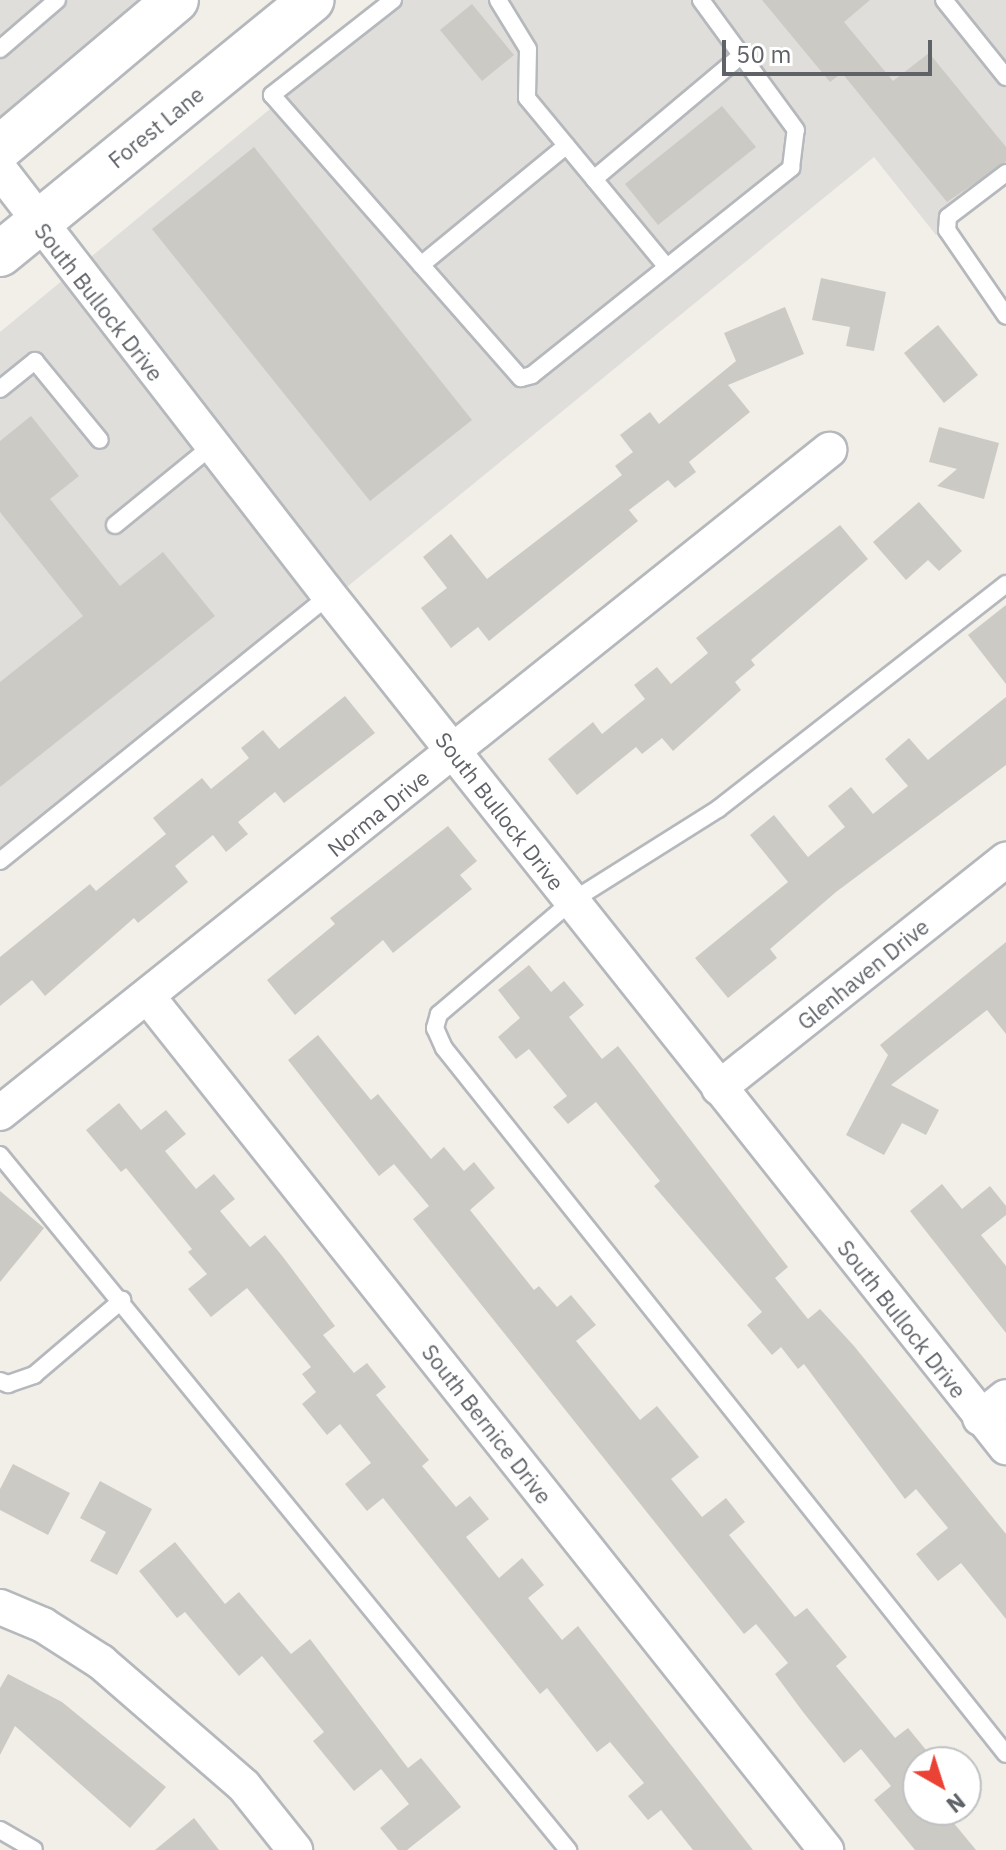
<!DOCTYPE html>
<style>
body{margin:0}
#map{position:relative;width:1006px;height:1850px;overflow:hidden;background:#f1efe8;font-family:"IBM Plex Sans",sans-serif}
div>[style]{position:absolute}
.industrial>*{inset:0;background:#e0deda}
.building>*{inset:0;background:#cccac5}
.roads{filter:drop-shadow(2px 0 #b5b8bc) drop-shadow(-2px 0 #b5b8bc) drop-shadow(0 2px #b5b8bc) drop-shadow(0 -2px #b5b8bc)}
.lane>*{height:16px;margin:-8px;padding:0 8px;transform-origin:8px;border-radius:8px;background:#fff}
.street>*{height:34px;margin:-17px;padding:0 17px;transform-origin:17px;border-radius:17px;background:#fff}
.secondary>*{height:44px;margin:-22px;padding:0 22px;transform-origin:22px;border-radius:22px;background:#fff}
span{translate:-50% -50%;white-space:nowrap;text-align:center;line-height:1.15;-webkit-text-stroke:6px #fff;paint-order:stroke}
.street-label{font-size:22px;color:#5f6368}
.north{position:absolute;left:902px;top:1746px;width:80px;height:80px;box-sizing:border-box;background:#fff;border:2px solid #bfc1c3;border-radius:50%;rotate:141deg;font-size:22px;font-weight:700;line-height:32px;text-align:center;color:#5f6368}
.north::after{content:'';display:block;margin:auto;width:28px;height:36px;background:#ea4335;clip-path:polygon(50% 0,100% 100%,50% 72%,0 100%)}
.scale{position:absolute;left:722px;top:40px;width:210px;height:36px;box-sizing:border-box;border:4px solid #5f6368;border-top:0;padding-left:10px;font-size:24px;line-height:28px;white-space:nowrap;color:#5f6368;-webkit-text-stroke:6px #fff;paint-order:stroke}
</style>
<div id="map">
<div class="industrial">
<div style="clip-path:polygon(0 0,177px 0,0 147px)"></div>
<div style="clip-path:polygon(402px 0,1006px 0,1006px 178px,936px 235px,874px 157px,0 870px,0 332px)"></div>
</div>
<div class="building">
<div style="clip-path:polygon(762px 0,870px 0,844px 22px,893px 81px,929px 53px,1006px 147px,1006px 162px,947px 202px,842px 73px,830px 82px)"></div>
<div style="clip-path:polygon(472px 4px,514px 55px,482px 81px,440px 30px)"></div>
<div style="clip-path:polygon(722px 106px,756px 147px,658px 225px,625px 184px)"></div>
<div style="clip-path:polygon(254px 147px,472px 420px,370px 501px,152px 229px)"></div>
<div style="clip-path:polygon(821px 278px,886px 292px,874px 351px,846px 346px,850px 327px,812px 320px)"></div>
<div style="clip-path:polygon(785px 307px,804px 354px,728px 385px,750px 412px,689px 462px,696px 472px,675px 488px,668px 480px,629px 510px,638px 521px,489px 641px,478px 627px,451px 648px,421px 608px,447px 588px,423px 557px,451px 534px,487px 579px,622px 475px,615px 466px,633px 452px,620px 435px,650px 412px,659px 424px,736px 361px,724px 333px)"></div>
<div style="clip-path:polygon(938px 325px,978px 375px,944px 403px,904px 353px)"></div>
<div style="clip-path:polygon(31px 416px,79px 476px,50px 499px,120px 586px,163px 552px,215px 616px,0 787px,0 682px,83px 616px,0 512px,0 441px)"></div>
<div style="clip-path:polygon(939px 427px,999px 443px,984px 499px,937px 486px,957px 469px,929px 462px)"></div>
<div style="clip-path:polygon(919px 502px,962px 551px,939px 571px,928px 560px,906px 580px,873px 542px)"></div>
<div style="clip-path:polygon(840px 525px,868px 559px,751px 660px,755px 665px,735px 682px,741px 690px,673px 751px,662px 738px,642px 754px,636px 747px,577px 795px,548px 759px,593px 722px,602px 734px,645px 699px,634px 685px,657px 667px,671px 684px,708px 653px,696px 638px)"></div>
<div style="clip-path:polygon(1006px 605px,1006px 684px,968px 635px)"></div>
<div style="clip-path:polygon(345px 696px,375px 733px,284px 803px,275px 792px,238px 822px,248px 834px,226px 852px,213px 835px,175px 866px,188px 882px,138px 923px,134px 918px,45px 996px,32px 980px,0 1006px,0 957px,90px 884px,96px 891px,166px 834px,153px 818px,202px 778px,211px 789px,249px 758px,241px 748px,263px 730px,279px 749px)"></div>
<div style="clip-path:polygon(1006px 697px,1006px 765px,836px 892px,770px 949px,777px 958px,728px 998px,695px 958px,788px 882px,750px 835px,774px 815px,808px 857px,845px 827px,828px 806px,851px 787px,873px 814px,908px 786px,885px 759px,909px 738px,928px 760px)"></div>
<div style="clip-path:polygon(448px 826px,477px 861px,460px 875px,472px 889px,393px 953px,383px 940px,295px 1015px,267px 980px,335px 924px,330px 918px)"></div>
<div style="clip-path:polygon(1006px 942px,1006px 1034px,987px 1010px,891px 1085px,939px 1110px,926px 1135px,902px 1123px,884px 1155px,846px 1135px,888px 1055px,880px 1045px)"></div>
<div style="clip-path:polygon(529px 965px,551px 992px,564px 981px,584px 1005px,569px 1017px,602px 1059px,618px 1046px,636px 1069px,788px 1267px,775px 1278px,808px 1319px,820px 1309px,854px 1346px,1006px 1534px,1006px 1619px,961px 1563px,938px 1581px,916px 1554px,948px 1528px,916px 1489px,905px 1499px,804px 1364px,798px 1369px,781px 1347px,772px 1355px,747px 1325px,762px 1312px,654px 1186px,660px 1181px,596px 1102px,568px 1124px,553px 1107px,567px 1096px,529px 1049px,516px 1059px,498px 1037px,520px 1018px,498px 990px)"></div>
<div style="clip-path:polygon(318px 1035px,371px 1100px,378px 1094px,431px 1159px,444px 1147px,464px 1171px,474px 1162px,495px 1188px,470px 1210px,534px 1290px,539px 1286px,557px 1307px,571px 1295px,596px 1325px,576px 1341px,640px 1420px,657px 1406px,699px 1457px,671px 1479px,702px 1517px,726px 1498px,745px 1522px,729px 1535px,795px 1617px,807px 1608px,847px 1657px,836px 1666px,895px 1738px,908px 1728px,931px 1756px,918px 1762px,918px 1810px,943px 1810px,976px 1850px,915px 1850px,874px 1800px,891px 1786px,861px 1749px,844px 1763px,803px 1712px,775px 1674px,788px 1663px,756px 1624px,744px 1634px,413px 1219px,429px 1206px,394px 1164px,379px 1176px,288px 1060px)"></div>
<div style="clip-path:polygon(119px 1103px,141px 1130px,166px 1110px,186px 1134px,165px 1151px,196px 1189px,214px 1174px,235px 1199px,220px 1211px,250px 1247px,265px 1235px,283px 1257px,335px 1326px,323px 1335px,354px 1373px,367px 1363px,386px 1387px,376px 1395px,429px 1460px,422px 1466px,456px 1507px,470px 1496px,489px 1519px,466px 1537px,499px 1578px,522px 1558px,544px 1585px,528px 1598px,562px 1640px,578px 1626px,753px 1850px,693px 1850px,661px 1810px,648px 1820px,628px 1796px,644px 1783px,610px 1742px,597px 1752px,547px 1688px,540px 1694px,383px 1498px,367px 1511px,345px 1484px,371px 1463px,340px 1424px,327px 1435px,302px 1404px,316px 1392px,302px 1374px,311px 1367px,247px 1288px,211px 1317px,188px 1289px,207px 1274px,188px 1252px,192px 1249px,126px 1168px,121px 1172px,86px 1130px)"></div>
<div style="clip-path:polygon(942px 1184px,962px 1209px,990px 1186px,1006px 1206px,1006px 1215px,981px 1235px,1006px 1266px,1006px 1333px,910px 1211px)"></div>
<div style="clip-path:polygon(0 1191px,44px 1228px,0 1282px)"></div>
<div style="clip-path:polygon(13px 1464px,70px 1493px,48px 1535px,0 1510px,0 1489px)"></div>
<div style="clip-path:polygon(100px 1481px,152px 1509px,117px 1575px,90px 1561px,106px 1532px,80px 1518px)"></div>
<div style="clip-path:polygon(175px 1542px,225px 1604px,239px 1592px,291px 1654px,310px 1639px,408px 1768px,421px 1758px,461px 1807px,407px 1850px,398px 1850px,380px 1828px,409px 1804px,381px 1769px,354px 1791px,313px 1741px,324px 1732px,262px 1656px,239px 1676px,185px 1612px,177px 1618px,139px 1571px)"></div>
<div style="clip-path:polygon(8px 1674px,62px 1702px,166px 1787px,130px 1828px,15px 1726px,0 1755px,0 1688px)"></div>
<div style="clip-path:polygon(194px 1818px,219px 1850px,155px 1850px)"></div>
</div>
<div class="roads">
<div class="lane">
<div style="left:393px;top:0;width:154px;rotate:141.9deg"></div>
<div style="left:272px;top:95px;width:377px;rotate:48.7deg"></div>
<div style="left:521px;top:378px;width:11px;rotate:-15deg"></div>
<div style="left:532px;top:375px;width:332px;rotate:-38.6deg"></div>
<div style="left:791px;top:168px;width:38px;rotate:-83deg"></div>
<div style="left:796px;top:130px;width:161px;rotate:-126.2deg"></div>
<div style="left:498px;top:0;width:57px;rotate:58.5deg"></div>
<div style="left:528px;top:49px;width:49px;rotate:91.2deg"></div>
<div style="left:527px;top:98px;width:219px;rotate:50.4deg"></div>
<div style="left:944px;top:0;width:99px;rotate:51.2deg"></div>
<div style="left:0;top:49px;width:75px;rotate:-40.7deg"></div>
<div style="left:1006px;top:173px;width:73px;rotate:142.8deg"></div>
<div style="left:948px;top:217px;width:13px;rotate:94deg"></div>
<div style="left:947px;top:230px;width:104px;rotate:55.5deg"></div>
<div style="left:594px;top:179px;width:193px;rotate:-40deg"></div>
<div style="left:421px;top:265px;width:188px;rotate:-39.4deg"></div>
<div style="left:0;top:389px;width:45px;rotate:-38.7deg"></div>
<div style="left:35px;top:361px;width:102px;rotate:50.6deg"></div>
<div style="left:115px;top:525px;width:125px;rotate:-39.2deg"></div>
<div style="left:1006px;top:584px;width:365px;rotate:142deg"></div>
<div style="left:718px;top:809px;width:173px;rotate:147.8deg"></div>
<div style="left:572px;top:901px;width:175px;rotate:139.6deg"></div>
<div style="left:439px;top:1014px;width:15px;rotate:106deg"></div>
<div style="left:435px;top:1028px;width:22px;rotate:66deg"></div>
<div style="left:444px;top:1048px;width:902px;rotate:51.48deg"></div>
<div style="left:0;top:861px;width:422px;rotate:-38.9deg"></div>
<div style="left:0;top:1155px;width:898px;rotate:50.74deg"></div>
<div style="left:0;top:1381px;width:9px;rotate:21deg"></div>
<div style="left:8px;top:1384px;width:28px;rotate:-19deg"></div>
<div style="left:34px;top:1375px;width:116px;rotate:-40.4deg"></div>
<div style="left:0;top:1830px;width:39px;rotate:30deg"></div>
</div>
<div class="street">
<div style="left:0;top:170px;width:531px;rotate:52.27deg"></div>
<div style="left:325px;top:590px;width:1095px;rotate:51.53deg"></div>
<div style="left:148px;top:997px;width:1090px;rotate:51.52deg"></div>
<div style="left:719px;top:1088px;width:367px;rotate:-38.5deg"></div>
<div style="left:0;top:1113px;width:1062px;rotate:-38.65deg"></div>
<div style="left:980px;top:1418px;width:33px;rotate:-39deg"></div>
<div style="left:0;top:1607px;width:47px;rotate:22.7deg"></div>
<div style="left:43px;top:1625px;width:69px;rotate:32.5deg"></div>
<div style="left:101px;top:1662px;width:189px;rotate:40.9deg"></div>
<div style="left:244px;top:1786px;width:82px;rotate:51.4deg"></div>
</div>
<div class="secondary">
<div style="left:0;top:148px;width:230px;rotate:-40.1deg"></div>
<div style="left:0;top:254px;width:402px;rotate:-39.2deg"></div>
</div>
</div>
<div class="street-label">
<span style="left:156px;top:127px;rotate:-39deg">Forest Lane</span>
<span style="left:99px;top:302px;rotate:52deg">South Bullock Drive</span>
<span style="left:500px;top:811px;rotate:52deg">South Bullock Drive</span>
<span style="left:378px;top:813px;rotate:-39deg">Norma Drive</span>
<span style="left:863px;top:974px;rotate:-39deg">Glenhaven Drive</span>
<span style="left:902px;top:1319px;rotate:52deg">South Bullock Drive</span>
<span style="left:487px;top:1424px;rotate:52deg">South Bernice Drive</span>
</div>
<div class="north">N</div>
<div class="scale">50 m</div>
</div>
